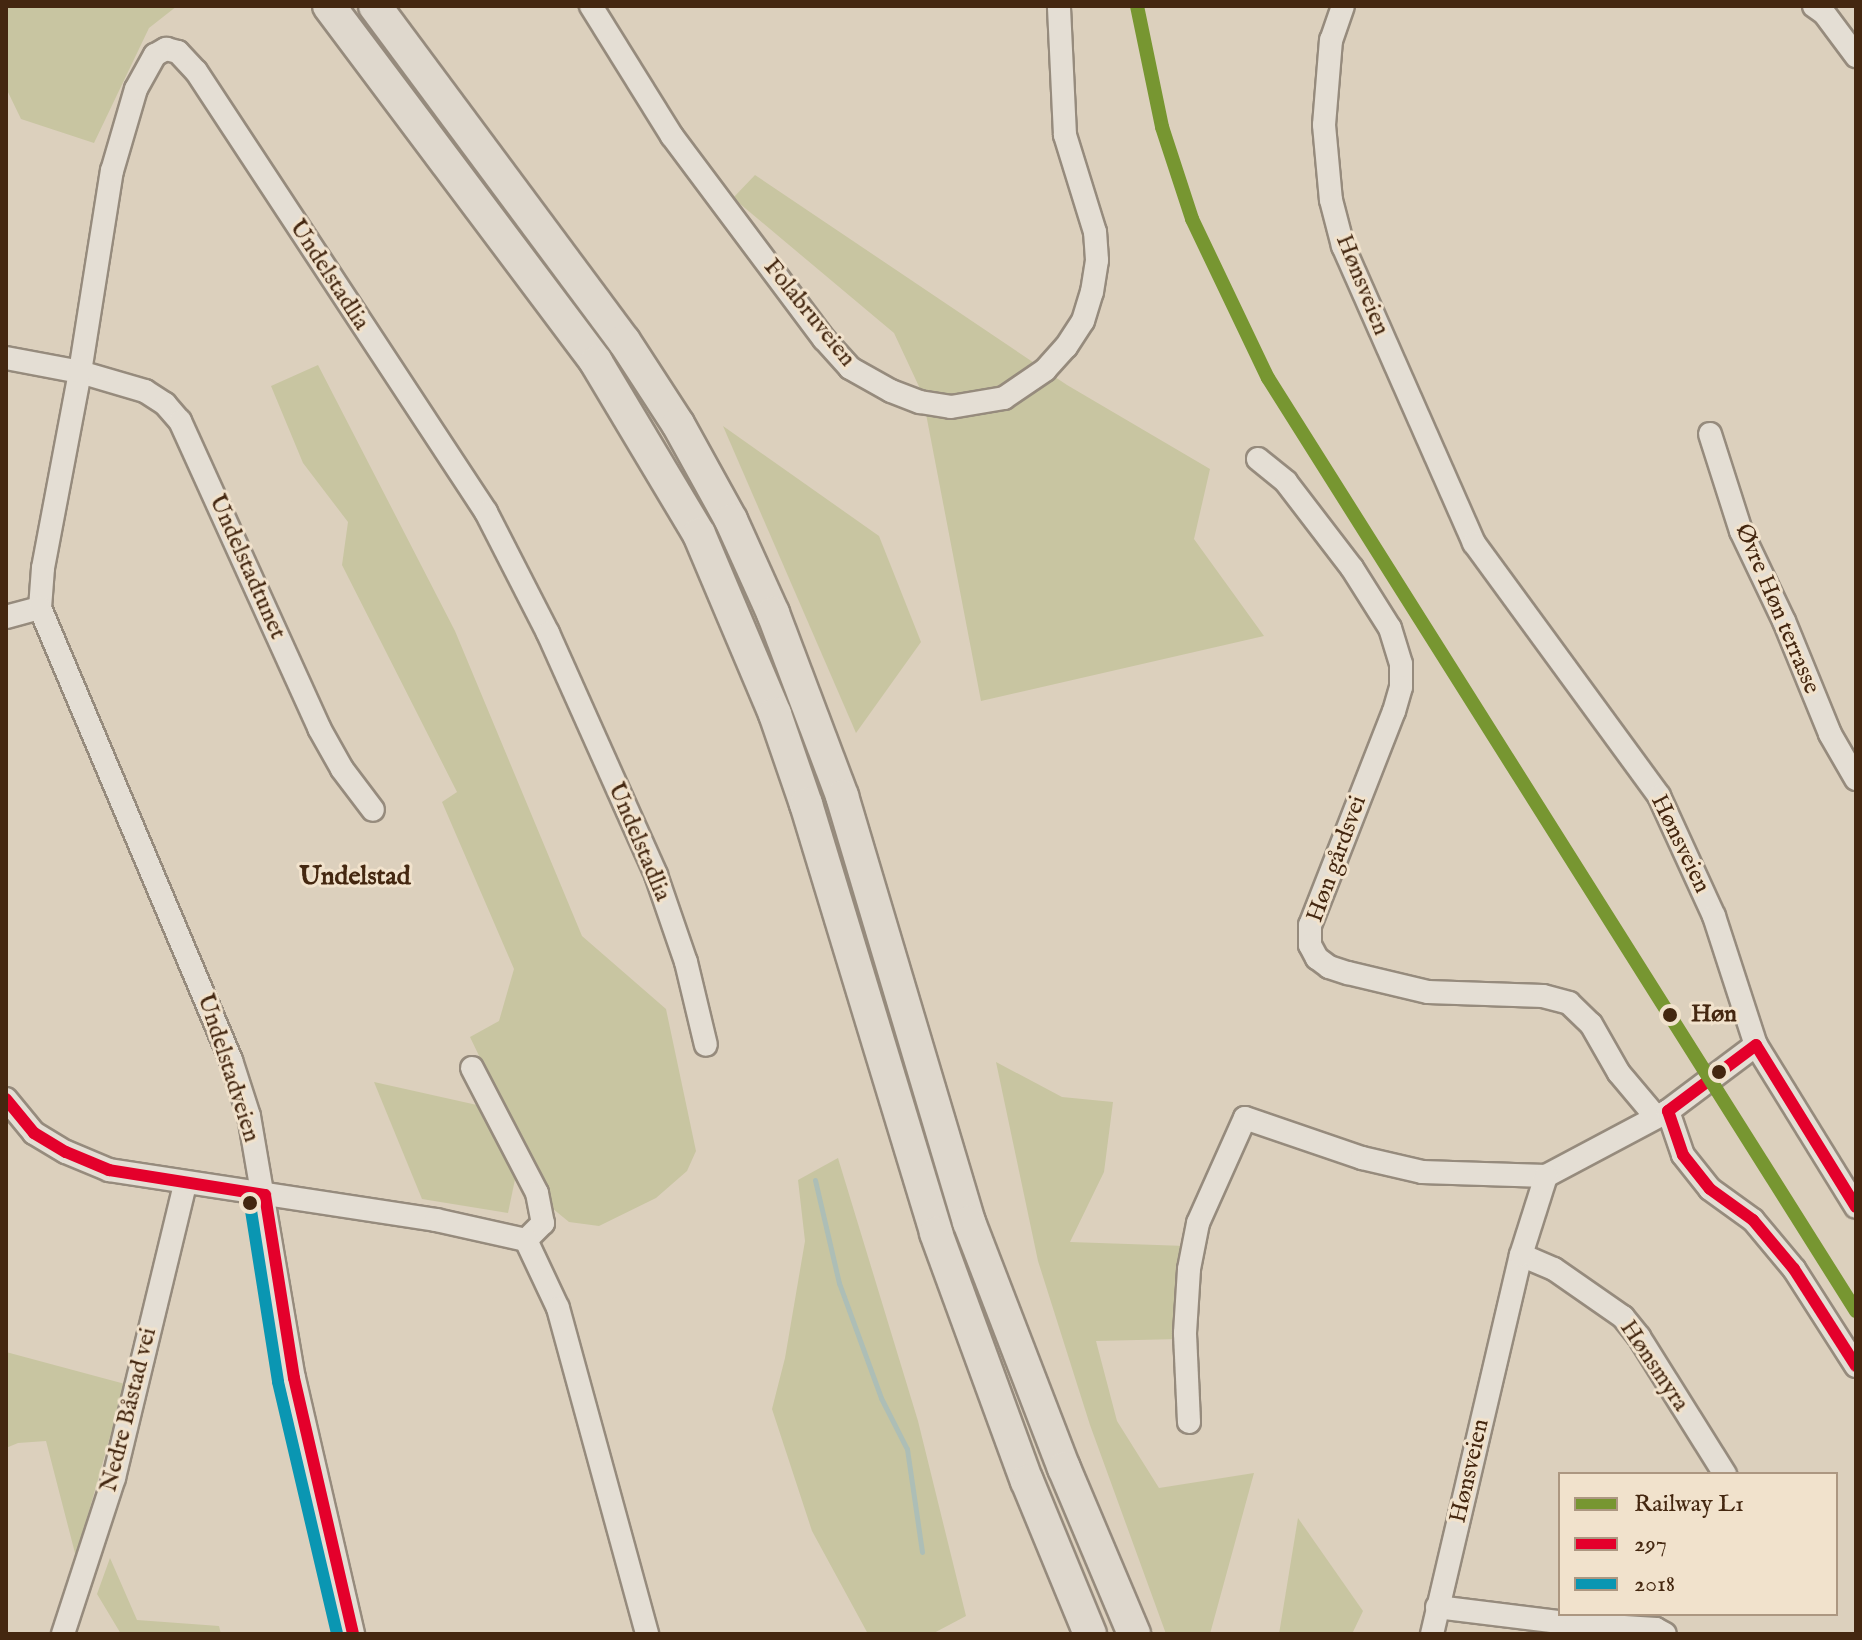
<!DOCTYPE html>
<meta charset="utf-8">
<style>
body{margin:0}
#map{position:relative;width:1862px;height:1640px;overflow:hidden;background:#dcd0bd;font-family:"IM FELL English",serif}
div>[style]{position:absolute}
.green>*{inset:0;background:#c8c5a1}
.stream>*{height:5px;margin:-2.5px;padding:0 2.5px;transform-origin:2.5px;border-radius:2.5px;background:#adbeb6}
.roads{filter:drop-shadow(2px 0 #968b7d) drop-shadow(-2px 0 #968b7d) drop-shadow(0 2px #968b7d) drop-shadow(0 -2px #968b7d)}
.minor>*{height:22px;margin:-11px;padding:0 11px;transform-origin:11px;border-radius:11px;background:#e4ded4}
.highway>*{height:32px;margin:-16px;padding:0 16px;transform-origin:16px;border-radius:16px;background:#dfd8cd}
.bus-1>*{height:12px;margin:-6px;padding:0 6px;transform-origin:6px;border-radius:6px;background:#e4002b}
.bus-2>*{height:12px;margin:-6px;padding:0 6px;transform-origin:6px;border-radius:6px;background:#0a96b2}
.rail-1>*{height:14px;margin:-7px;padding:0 7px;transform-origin:7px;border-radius:7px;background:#779631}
.dots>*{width:22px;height:22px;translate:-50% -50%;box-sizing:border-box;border:4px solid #f1e2cc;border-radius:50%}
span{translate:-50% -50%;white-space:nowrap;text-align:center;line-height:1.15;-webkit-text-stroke:6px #f1e2cc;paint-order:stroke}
.street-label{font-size:24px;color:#442710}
.stop-label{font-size:24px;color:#442710;font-weight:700}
.left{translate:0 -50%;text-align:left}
.neighbourhood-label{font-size:26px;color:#442710;font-weight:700}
.frame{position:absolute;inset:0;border:8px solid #442710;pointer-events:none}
.legend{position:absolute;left:1558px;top:1472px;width:280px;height:144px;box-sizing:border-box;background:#f1e2cc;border:2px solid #ac9781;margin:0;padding:10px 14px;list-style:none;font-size:24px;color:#442710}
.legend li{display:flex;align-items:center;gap:16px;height:40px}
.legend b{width:40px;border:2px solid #ac9781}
</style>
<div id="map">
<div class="green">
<div style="clip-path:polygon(6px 6px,177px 6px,149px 28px,94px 143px,21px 119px,6px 88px)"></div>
<div style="clip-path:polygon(755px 175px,1067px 385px,1210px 469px,1194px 539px,1264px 636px,981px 701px,922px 393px,894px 333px,733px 198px)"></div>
<div style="clip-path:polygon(318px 365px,455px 631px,582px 936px,666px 1009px,696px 1151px,687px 1171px,656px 1198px,599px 1226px,569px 1222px,552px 1208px,470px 1037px,499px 1021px,514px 969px,442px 802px,457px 792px,342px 565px,348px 522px,303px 463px,271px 386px)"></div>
<div style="clip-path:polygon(723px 426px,879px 536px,921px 642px,856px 733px)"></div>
<div style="clip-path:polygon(996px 1062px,1062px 1097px,1113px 1102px,1104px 1172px,1070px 1242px,1186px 1246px,1179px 1339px,1096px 1341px,1117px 1421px,1159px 1488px,1254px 1473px,1210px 1634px,1166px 1634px,1090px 1425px,1038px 1261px)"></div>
<div style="clip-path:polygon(374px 1082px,477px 1105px,518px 1165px,508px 1213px,422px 1199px)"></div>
<div style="clip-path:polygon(838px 1158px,918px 1421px,966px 1616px,932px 1634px,868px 1634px,812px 1531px,772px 1409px,785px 1358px,805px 1241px,798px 1180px)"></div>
<div style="clip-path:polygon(6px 1352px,125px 1384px,76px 1557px,46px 1441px,18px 1443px,6px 1448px)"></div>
<div style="clip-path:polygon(1298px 1518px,1363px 1611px,1352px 1634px,1279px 1634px)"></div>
<div style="clip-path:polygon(110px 1558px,137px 1620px,219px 1626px,221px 1634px,121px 1634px,97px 1594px)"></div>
</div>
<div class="stream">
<div style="left:815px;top:1180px;width:106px;rotate:76.9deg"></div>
<div style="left:839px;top:1283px;width:122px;rotate:69.9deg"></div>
<div style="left:881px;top:1398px;width:57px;rotate:63deg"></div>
<div style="left:907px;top:1449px;width:104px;rotate:81.7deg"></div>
</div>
<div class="roads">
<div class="minor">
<div style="left:591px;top:6px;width:153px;rotate:58.1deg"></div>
<div style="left:672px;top:136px;width:254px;rotate:53.2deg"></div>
<div style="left:824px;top:339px;width:39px;rotate:48deg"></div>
<div style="left:850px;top:368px;width:47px;rotate:29.3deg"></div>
<div style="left:891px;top:391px;width:31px;rotate:21deg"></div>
<div style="left:920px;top:402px;width:31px;rotate:9deg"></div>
<div style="left:951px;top:407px;width:54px;rotate:-9.6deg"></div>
<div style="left:1004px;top:398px;width:50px;rotate:-34.3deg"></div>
<div style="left:1045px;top:370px;width:31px;rotate:-48deg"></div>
<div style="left:1066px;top:347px;width:31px;rotate:-57deg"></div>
<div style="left:1083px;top:321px;width:30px;rotate:-73deg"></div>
<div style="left:1092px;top:292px;width:32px;rotate:-81deg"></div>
<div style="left:1097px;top:260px;width:28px;rotate:-94deg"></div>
<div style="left:1095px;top:232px;width:102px;rotate:-107.2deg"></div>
<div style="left:1065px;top:135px;width:129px;rotate:-92.7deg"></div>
<div style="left:1343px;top:6px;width:36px;rotate:109deg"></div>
<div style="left:1331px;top:40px;width:85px;rotate:94.7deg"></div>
<div style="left:1324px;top:125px;width:75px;rotate:84.7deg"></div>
<div style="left:1331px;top:200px;width:48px;rotate:75.4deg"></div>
<div style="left:1343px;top:246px;width:325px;rotate:66.2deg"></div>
<div style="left:1474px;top:543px;width:313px;rotate:53.8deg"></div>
<div style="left:1659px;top:796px;width:132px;rotate:65.4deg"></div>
<div style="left:1714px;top:916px;width:136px;rotate:72deg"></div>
<div style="left:1756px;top:1045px;width:190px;rotate:58.3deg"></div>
<div style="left:1814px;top:6px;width:12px;rotate:35deg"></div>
<div style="left:1824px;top:13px;width:54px;rotate:53.3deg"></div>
<div style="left:6px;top:358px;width:75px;rotate:10.7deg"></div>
<div style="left:80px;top:372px;width:68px;rotate:16.3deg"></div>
<div style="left:145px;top:391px;width:24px;rotate:33deg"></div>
<div style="left:165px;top:404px;width:23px;rotate:49deg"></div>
<div style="left:180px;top:421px;width:337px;rotate:65.6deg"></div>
<div style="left:319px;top:728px;width:47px;rotate:60.7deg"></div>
<div style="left:342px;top:769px;width:51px;rotate:52.9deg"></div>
<div style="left:1710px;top:434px;width:102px;rotate:72.3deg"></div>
<div style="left:1741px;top:531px;width:100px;rotate:64.5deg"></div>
<div style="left:1784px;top:621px;width:122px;rotate:67.8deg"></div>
<div style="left:1830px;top:734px;width:52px;rotate:60deg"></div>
<div style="left:1258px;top:459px;width:36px;rotate:39deg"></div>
<div style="left:1286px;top:482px;width:108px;rotate:52.5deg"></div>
<div style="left:1352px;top:568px;width:71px;rotate:57.7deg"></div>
<div style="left:1390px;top:628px;width:38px;rotate:73deg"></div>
<div style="left:1401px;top:664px;width:23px;rotate:90deg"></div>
<div style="left:1401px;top:687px;width:25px;rotate:106deg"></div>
<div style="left:1394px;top:711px;width:230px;rotate:111.4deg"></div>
<div style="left:1310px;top:925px;width:20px;rotate:90deg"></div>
<div style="left:1310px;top:945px;width:15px;rotate:62deg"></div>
<div style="left:1317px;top:958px;width:15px;rotate:37deg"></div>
<div style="left:1329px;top:967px;width:20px;rotate:18deg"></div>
<div style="left:1348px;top:973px;width:82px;rotate:13.4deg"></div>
<div style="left:1428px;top:992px;width:115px;rotate:2deg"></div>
<div style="left:1543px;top:996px;width:27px;rotate:15deg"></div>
<div style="left:1569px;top:1003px;width:30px;rotate:44deg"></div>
<div style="left:1591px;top:1024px;width:56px;rotate:60.3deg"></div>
<div style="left:1619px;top:1073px;width:57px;rotate:49.9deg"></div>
<div style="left:40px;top:608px;width:40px;rotate:-85.7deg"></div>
<div style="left:43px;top:568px;width:199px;rotate:-79.3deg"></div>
<div style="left:80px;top:372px;width:204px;rotate:-81deg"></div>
<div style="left:112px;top:171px;width:85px;rotate:-73.7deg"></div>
<div style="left:136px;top:89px;width:39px;rotate:-61deg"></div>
<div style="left:155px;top:55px;width:13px;rotate:-29deg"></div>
<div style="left:166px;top:49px;width:12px;rotate:14deg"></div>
<div style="left:178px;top:52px;width:26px;rotate:47deg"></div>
<div style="left:196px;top:71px;width:528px;rotate:56.67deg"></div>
<div style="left:486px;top:512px;width:136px;rotate:62.9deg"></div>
<div style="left:548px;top:633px;width:265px;rotate:65.9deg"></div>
<div style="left:656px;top:875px;width:92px;rotate:71deg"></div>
<div style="left:686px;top:962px;width:85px;rotate:76.5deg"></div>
<div style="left:6px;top:617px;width:35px;rotate:-15deg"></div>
<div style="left:40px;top:608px;width:491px;rotate:67.1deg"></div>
<div style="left:231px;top:1060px;width:59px;rotate:72.2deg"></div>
<div style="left:249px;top:1116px;width:266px;rotate:80.3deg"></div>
<div style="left:294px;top:1378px;width:263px;rotate:77deg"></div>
<div style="left:472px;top:1068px;width:141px;rotate:62.5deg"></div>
<div style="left:537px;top:1193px;width:31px;rotate:79deg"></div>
<div style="left:543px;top:1223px;width:24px;rotate:135deg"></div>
<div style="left:6px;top:1099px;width:44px;rotate:50.5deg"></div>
<div style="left:34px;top:1133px;width:37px;rotate:31deg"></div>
<div style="left:66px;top:1152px;width:47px;rotate:22.7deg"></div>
<div style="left:109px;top:1170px;width:331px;rotate:8.7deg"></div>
<div style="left:436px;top:1220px;width:92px;rotate:12.5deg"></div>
<div style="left:1668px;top:1111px;width:46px;rotate:71.2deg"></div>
<div style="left:1683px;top:1155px;width:43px;rotate:51.5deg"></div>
<div style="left:1710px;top:1189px;width:53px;rotate:35.8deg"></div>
<div style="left:1753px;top:1220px;width:64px;rotate:50.1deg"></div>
<div style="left:1794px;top:1269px;width:115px;rotate:57.4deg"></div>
<div style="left:526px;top:1240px;width:75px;rotate:64.8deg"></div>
<div style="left:558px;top:1308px;width:338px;rotate:74.7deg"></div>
<div style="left:1521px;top:1255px;width:36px;rotate:23deg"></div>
<div style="left:1554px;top:1269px;width:84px;rotate:34.8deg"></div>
<div style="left:1623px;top:1317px;width:26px;rotate:51deg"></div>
<div style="left:1639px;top:1337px;width:162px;rotate:57.9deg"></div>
<div style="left:1189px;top:1422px;width:89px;rotate:-92.6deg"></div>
<div style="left:1185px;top:1333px;width:64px;rotate:-86.4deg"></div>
<div style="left:1189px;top:1269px;width:47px;rotate:-78.9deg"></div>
<div style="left:1198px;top:1223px;width:115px;rotate:-65.9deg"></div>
<div style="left:1245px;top:1118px;width:124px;rotate:18.9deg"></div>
<div style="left:1362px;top:1158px;width:62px;rotate:13.1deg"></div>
<div style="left:1422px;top:1172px;width:124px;rotate:1.8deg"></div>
<div style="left:1546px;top:1176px;width:138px;rotate:-28deg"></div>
<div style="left:1668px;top:1111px;width:110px;rotate:-36.9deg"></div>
<div style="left:1437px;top:1607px;width:140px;rotate:7deg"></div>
<div style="left:1576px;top:1624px;width:80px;rotate:3.6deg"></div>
<div style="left:1656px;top:1629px;width:10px;rotate:29deg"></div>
<div style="left:63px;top:1634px;width:164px;rotate:-71.9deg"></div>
<div style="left:114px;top:1478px;width:302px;rotate:-76.4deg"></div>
<div style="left:1432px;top:1634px;width:389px;rotate:-76.8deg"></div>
<div style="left:1521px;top:1255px;width:83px;rotate:-72.4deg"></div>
</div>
<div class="highway">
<div style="left:329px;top:6px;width:445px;rotate:53.1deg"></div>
<div style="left:596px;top:362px;width:200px;rotate:59.1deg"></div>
<div style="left:699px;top:534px;width:195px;rotate:67.1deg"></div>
<div style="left:775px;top:714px;width:95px;rotate:71deg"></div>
<div style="left:806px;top:804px;width:448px;rotate:73.1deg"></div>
<div style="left:936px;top:1233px;width:264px;rotate:69.9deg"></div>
<div style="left:1027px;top:1481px;width:165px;rotate:67.6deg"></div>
<div style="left:375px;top:6px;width:417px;rotate:53.4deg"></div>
<div style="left:624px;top:341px;width:99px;rotate:57deg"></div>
<div style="left:678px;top:424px;width:110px;rotate:61.1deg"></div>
<div style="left:731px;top:520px;width:102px;rotate:65.7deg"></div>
<div style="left:773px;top:613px;width:196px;rotate:69.3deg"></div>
<div style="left:842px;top:796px;width:445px;rotate:73.4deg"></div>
<div style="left:969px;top:1222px;width:264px;rotate:68.9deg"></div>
<div style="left:1064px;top:1468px;width:180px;rotate:67.1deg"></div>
</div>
</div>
<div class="bus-1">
<div style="left:6px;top:1099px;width:44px;rotate:50.5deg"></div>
<div style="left:34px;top:1133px;width:37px;rotate:31deg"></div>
<div style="left:66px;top:1152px;width:47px;rotate:22.7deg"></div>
<div style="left:109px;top:1170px;width:158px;rotate:9.1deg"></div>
<div style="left:265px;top:1195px;width:185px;rotate:81deg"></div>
<div style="left:294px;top:1378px;width:263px;rotate:77deg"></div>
<div style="left:1856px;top:1207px;width:190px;rotate:-121.7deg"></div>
<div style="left:1756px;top:1045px;width:110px;rotate:143.1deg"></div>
<div style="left:1668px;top:1111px;width:46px;rotate:71.2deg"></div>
<div style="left:1683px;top:1155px;width:43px;rotate:51.5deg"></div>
<div style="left:1710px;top:1189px;width:53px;rotate:35.8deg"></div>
<div style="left:1753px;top:1220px;width:64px;rotate:50.1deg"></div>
<div style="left:1794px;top:1269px;width:115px;rotate:57.4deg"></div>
</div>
<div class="bus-2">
<div style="left:249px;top:1198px;width:186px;rotate:81deg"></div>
<div style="left:278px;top:1382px;width:259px;rotate:76.8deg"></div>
</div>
<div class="rail-1">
<div style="left:1137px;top:6px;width:124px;rotate:78.3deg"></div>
<div style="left:1162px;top:127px;width:97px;rotate:71.9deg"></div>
<div style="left:1192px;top:219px;width:176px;rotate:64.5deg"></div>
<div style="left:1268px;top:378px;width:1103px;rotate:57.78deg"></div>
</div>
<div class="dots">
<div style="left:1670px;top:1015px;background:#442710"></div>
<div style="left:1719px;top:1072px;background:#442710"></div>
<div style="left:250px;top:1203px;background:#442710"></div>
</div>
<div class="street-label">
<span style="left:329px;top:275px;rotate:57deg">Undelstadlia</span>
<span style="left:1362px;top:285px;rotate:68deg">Hønsveien</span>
<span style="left:809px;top:313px;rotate:51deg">Folabruveien</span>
<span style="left:247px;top:567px;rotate:66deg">Undelstadtunet</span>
<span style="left:1777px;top:609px;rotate:67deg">Øvre Høn terrasse</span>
<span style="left:639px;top:842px;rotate:67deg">Undelstadlia</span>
<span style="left:1680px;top:844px;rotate:64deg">Hønsveien</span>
<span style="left:1337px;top:859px;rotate:-70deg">Høn gårdsvei</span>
<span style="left:228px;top:1068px;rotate:72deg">Undelstadveien</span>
<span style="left:1654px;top:1366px;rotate:56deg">Hønsmyra</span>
<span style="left:129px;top:1410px;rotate:-76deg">Nedre Båstad vei</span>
<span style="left:1470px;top:1471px;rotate:-77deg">Hønsveien</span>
</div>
<div class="stop-label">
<span class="left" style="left:1691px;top:1015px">Høn</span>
</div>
<div class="neighbourhood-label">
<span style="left:355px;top:877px">Undelstad</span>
</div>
<div class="frame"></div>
<ul class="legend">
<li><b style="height:10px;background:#779631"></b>Railway L1</li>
<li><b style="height:10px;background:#e4002b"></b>297</li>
<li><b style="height:10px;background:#0a96b2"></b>2018</li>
</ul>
</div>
